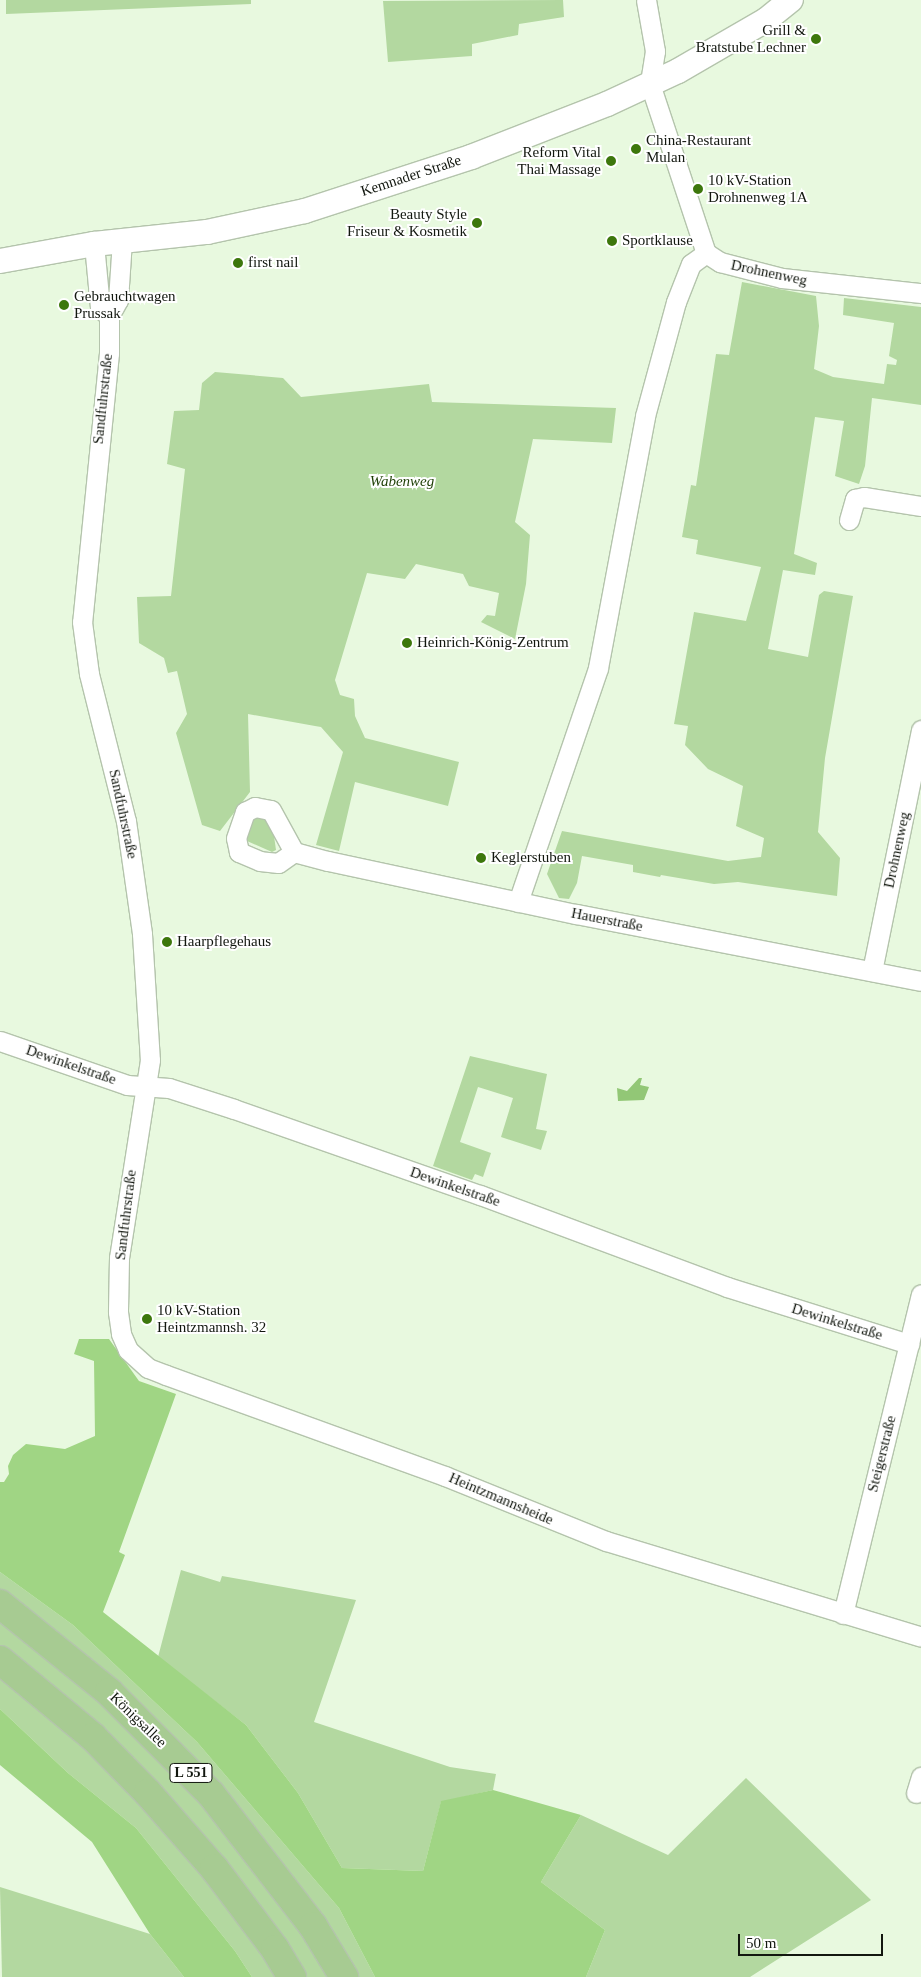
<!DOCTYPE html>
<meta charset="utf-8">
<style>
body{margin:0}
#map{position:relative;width:921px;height:1977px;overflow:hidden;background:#e8f9df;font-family:Georgia,serif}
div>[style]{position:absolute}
.green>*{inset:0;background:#b3d8a0}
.forest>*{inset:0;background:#a0d584}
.water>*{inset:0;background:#92c776}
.roads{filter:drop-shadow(1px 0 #b4c4ac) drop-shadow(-1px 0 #b4c4ac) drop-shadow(0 1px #b4c4ac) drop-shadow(0 -1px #b4c4ac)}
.minor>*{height:19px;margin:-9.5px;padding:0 9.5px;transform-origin:9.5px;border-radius:9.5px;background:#fff}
.tertiary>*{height:24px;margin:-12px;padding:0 12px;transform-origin:12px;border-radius:12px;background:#fff}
.primary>*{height:28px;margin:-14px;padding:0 14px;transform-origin:14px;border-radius:14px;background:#a7cb92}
.dots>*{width:14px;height:14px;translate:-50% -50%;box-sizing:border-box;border:2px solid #fff;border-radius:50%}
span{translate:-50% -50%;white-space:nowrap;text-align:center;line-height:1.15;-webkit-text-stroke:4px #fff;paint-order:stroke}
.shield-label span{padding:1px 4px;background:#fff;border:1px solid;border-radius:4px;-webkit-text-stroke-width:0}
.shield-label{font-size:14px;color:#12170f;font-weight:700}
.poi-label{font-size:15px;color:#12170f}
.right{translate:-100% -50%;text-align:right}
.left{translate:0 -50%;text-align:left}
.street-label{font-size:15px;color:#12170f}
.park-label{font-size:15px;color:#1e3f05;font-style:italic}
.scale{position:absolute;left:738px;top:1934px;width:145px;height:22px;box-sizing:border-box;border:2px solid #12170f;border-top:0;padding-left:6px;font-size:15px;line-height:18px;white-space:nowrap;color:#12170f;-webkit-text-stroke:4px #fff;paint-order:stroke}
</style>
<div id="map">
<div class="green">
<div style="clip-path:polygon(6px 0,251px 0,251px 4px,6px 14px)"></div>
<div style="clip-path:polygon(563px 0,564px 17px,519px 24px,518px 35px,472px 44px,472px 56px,388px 62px,383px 1px)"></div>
<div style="clip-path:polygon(742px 282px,816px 296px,819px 326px,814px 369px,833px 377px,884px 384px,887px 364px,896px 365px,897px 360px,889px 356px,894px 323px,843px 315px,844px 298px,921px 307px,921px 405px,872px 398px,865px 466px,859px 484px,835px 476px,844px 421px,815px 417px,794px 554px,817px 563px,815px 575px,783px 570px,768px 649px,808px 657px,819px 595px,824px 591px,853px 596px,825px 758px,818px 832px,840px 858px,837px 896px,738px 882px,714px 884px,661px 875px,660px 877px,633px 872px,633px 865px,582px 856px,577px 883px,569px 899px,559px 898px,547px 874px,562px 831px,728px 861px,761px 857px,764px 838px,736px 826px,743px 786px,708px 769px,685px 745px,688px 726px,674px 724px,694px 612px,746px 621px,761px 567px,696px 554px,698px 540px,682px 537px,691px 485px,696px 486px,716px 354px,729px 355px)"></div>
<div style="clip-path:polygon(215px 372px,283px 378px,301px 397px,429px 384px,432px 402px,616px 408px,612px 443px,533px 439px,515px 522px,530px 535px,526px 584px,515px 639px,481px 622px,487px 615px,495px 616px,499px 593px,469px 586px,463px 574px,416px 564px,405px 579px,367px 573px,335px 680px,340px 695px,354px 699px,355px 716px,365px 738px,459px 762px,448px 806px,355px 782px,339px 851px,316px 845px,343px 752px,321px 727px,315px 726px,248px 714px,250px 792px,220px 831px,202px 825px,176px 733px,187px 714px,177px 671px,168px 673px,164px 658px,139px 643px,137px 597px,171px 596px,185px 469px,167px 464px,174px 411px,199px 410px,202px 383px)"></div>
<div style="clip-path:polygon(255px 815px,267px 818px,274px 836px,276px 850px,272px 852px,247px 841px,251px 820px)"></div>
<div style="clip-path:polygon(470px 1056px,547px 1074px,536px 1129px,547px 1131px,541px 1150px,501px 1137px,513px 1098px,478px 1087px,460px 1142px,491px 1153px,483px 1177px,475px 1174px,472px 1180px,433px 1166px)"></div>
<div style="clip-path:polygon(181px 1570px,220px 1582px,222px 1576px,356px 1600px,314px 1722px,450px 1767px,496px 1774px,493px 1790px,441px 1802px,423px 1871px,342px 1868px,298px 1793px,246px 1725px,158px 1657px)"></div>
<div style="clip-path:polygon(0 1572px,73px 1625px,197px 1742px,339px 1908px,375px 1977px,252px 1977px,235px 1951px,136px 1828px,68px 1773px,0 1709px)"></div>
<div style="clip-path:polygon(746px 1778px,871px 1900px,750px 1977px,586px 1977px,605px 1930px,541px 1882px,581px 1815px,668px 1855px)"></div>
<div style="clip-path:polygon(0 1887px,150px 1934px,184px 1977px,2px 1977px)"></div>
</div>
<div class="forest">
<div style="clip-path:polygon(79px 1339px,109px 1339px,139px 1381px,176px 1394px,119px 1552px,125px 1555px,103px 1612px,246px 1725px,298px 1793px,342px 1868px,423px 1871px,441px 1801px,493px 1790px,581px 1815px,541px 1882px,605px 1930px,586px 1977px,375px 1977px,339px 1908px,197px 1742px,73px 1625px,0 1572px,0 1482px,4px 1482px,9px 1474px,8px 1466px,13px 1455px,26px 1444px,65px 1449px,95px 1436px,94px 1361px,74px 1354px)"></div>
<div style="clip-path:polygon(0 1709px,68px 1773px,136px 1828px,235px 1951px,252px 1977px,184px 1977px,150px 1934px,92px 1842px,0 1765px)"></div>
</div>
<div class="water">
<div style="clip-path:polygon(639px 1078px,642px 1078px,640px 1085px,649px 1087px,644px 1100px,618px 1101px,617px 1088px,627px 1091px)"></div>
</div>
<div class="roads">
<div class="minor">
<div style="left:646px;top:0;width:52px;rotate:80deg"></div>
<div style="left:655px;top:51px;width:33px;rotate:99deg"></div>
<div style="left:650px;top:84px;width:178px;rotate:71.7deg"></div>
<div style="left:706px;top:253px;width:17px;rotate:33deg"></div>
<div style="left:720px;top:262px;width:64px;rotate:14.5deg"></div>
<div style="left:782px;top:278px;width:140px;rotate:6.2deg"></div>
<div style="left:122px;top:240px;width:60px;rotate:93.8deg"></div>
<div style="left:118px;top:300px;width:18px;rotate:119deg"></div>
<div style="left:109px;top:316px;width:37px;rotate:90deg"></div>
<div style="left:109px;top:353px;width:270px;rotate:95.7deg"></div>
<div style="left:82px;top:622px;width:52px;rotate:82.3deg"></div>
<div style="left:89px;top:674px;width:152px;rotate:75.9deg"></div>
<div style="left:126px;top:821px;width:114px;rotate:81.9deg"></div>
<div style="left:142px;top:934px;width:126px;rotate:86.4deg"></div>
<div style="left:150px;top:1060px;width:200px;rotate:98.9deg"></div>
<div style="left:119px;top:1258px;width:54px;rotate:91.1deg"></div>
<div style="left:118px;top:1312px;width:22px;rotate:82deg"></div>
<div style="left:121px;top:1334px;width:17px;rotate:66deg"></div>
<div style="left:128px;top:1350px;width:27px;rotate:42deg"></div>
<div style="left:148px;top:1368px;width:19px;rotate:21deg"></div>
<div style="left:166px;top:1375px;width:297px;rotate:19.9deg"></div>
<div style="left:445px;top:1476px;width:174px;rotate:22deg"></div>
<div style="left:606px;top:1541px;width:329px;rotate:16.9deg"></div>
<div style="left:94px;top:244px;width:64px;rotate:84.6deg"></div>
<div style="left:100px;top:308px;width:12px;rotate:42deg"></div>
<div style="left:849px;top:520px;width:22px;rotate:-74deg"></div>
<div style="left:855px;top:499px;width:9px;rotate:-13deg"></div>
<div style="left:864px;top:497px;width:58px;rotate:9deg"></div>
<div style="left:294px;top:852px;width:19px;rotate:145deg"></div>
<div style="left:278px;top:863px;width:18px;rotate:-174deg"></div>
<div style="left:260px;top:861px;width:23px;rotate:-157deg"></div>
<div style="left:239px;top:852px;width:14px;rotate:-102deg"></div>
<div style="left:236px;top:838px;width:28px;rotate:-71deg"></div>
<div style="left:245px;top:812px;width:11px;rotate:-27deg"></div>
<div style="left:255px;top:807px;width:16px;rotate:11deg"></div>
<div style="left:271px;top:810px;width:48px;rotate:61.3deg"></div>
<div style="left:294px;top:852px;width:35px;rotate:15deg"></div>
<div style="left:328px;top:861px;width:254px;rotate:12.1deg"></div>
<div style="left:576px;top:914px;width:351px;rotate:11deg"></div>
<div style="left:518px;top:902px;width:247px;rotate:-71.1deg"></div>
<div style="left:598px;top:668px;width:256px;rotate:-79.4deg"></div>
<div style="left:645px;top:416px;width:118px;rotate:-74.8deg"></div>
<div style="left:676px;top:302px;width:41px;rotate:-68.5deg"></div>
<div style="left:691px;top:264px;width:19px;rotate:-36deg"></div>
<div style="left:872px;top:971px;width:246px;rotate:-78.5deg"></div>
<div style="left:0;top:1041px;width:134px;rotate:19.1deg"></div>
<div style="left:127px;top:1085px;width:42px;rotate:4.1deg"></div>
<div style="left:169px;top:1088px;width:68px;rotate:17.9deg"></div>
<div style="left:234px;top:1109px;width:261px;rotate:19.3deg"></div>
<div style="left:480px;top:1195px;width:264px;rotate:20.4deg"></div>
<div style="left:727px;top:1287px;width:191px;rotate:17.4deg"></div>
<div style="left:843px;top:1614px;width:329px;rotate:-76.3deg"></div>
<div style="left:916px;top:1793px;width:17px;rotate:-73deg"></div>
</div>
<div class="tertiary">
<div style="left:0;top:261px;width:96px;rotate:-10.3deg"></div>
<div style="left:94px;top:244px;width:114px;rotate:-6.1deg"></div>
<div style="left:207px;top:232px;width:100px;rotate:-12.1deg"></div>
<div style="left:305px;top:211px;width:175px;rotate:-18deg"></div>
<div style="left:471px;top:157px;width:146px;rotate:-21.3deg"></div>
<div style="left:607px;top:104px;width:78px;rotate:-24.9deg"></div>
<div style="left:678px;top:71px;width:102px;rotate:-30.1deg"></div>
<div style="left:766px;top:20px;width:32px;rotate:-39deg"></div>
</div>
<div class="primary">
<div style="left:0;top:1604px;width:140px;rotate:38.9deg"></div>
<div style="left:109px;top:1692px;width:144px;rotate:45deg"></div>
<div style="left:211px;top:1794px;width:167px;rotate:52.3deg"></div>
<div style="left:313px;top:1926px;width:60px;rotate:58.7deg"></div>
<div style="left:0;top:1660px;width:121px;rotate:39.6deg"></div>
<div style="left:93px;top:1737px;width:78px;rotate:45.5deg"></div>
<div style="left:148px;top:1793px;width:100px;rotate:48.7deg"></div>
<div style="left:214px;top:1868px;width:101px;rotate:53deg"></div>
<div style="left:275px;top:1949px;width:33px;rotate:59deg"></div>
</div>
</div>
<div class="dots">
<div style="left:816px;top:39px;background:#3d770c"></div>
<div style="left:636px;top:149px;background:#3d770c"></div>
<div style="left:611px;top:161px;background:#3d770c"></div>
<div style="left:698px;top:189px;background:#3d770c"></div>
<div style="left:477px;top:223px;background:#3d770c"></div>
<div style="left:612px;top:241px;background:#3d770c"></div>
<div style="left:238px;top:263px;background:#3d770c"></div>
<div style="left:64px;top:305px;background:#3d770c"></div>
<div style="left:407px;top:643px;background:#3d770c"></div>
<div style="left:481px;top:858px;background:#3d770c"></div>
<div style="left:167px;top:942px;background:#3d770c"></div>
<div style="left:147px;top:1319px;background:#3d770c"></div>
</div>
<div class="shield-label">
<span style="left:191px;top:1773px">L 551</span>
</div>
<div class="poi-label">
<span class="right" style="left:806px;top:39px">Grill &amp;<br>Bratstube Lechner</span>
<span class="left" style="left:646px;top:149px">China-Restaurant<br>Mulan</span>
<span class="right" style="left:601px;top:161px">Reform Vital<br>Thai Massage</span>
<span class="left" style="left:708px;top:189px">10 kV-Station<br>Drohnenweg 1A</span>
<span class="right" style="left:467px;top:223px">Beauty Style<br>Friseur &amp; Kosmetik</span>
<span class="left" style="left:622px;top:241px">Sportklause</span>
<span class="left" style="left:248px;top:263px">first nail</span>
<span class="left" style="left:74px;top:305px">Gebrauchtwagen<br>Prussak</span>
<span class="left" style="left:417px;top:643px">Heinrich-König-Zentrum</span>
<span class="left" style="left:491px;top:858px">Keglerstuben</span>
<span class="left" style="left:177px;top:942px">Haarpflegehaus</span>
<span class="left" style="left:157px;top:1319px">10 kV-Station<br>Heintzmannsh. 32</span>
</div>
<div class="street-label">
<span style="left:411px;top:176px;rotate:-18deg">Kemnader Straße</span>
<span style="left:769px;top:273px;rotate:12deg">Drohnenweg</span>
<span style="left:103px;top:399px;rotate:-84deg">Sandfuhrstraße</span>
<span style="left:123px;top:814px;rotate:78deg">Sandfuhrstraße</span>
<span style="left:897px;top:850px;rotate:-78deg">Drohnenweg</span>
<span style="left:607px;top:920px;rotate:11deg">Hauerstraße</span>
<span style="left:71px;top:1065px;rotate:19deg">Dewinkelstraße</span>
<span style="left:455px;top:1187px;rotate:19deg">Dewinkelstraße</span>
<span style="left:126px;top:1215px;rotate:-83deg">Sandfuhrstraße</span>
<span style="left:837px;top:1322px;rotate:17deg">Dewinkelstraße</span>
<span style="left:882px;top:1454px;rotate:-76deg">Steigerstraße</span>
<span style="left:501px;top:1499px;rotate:23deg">Heintzmannsheide</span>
<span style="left:138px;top:1720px;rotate:44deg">Königsallee</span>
</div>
<div class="park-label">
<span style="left:402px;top:482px">Wabenweg</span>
</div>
<div class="scale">50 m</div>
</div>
